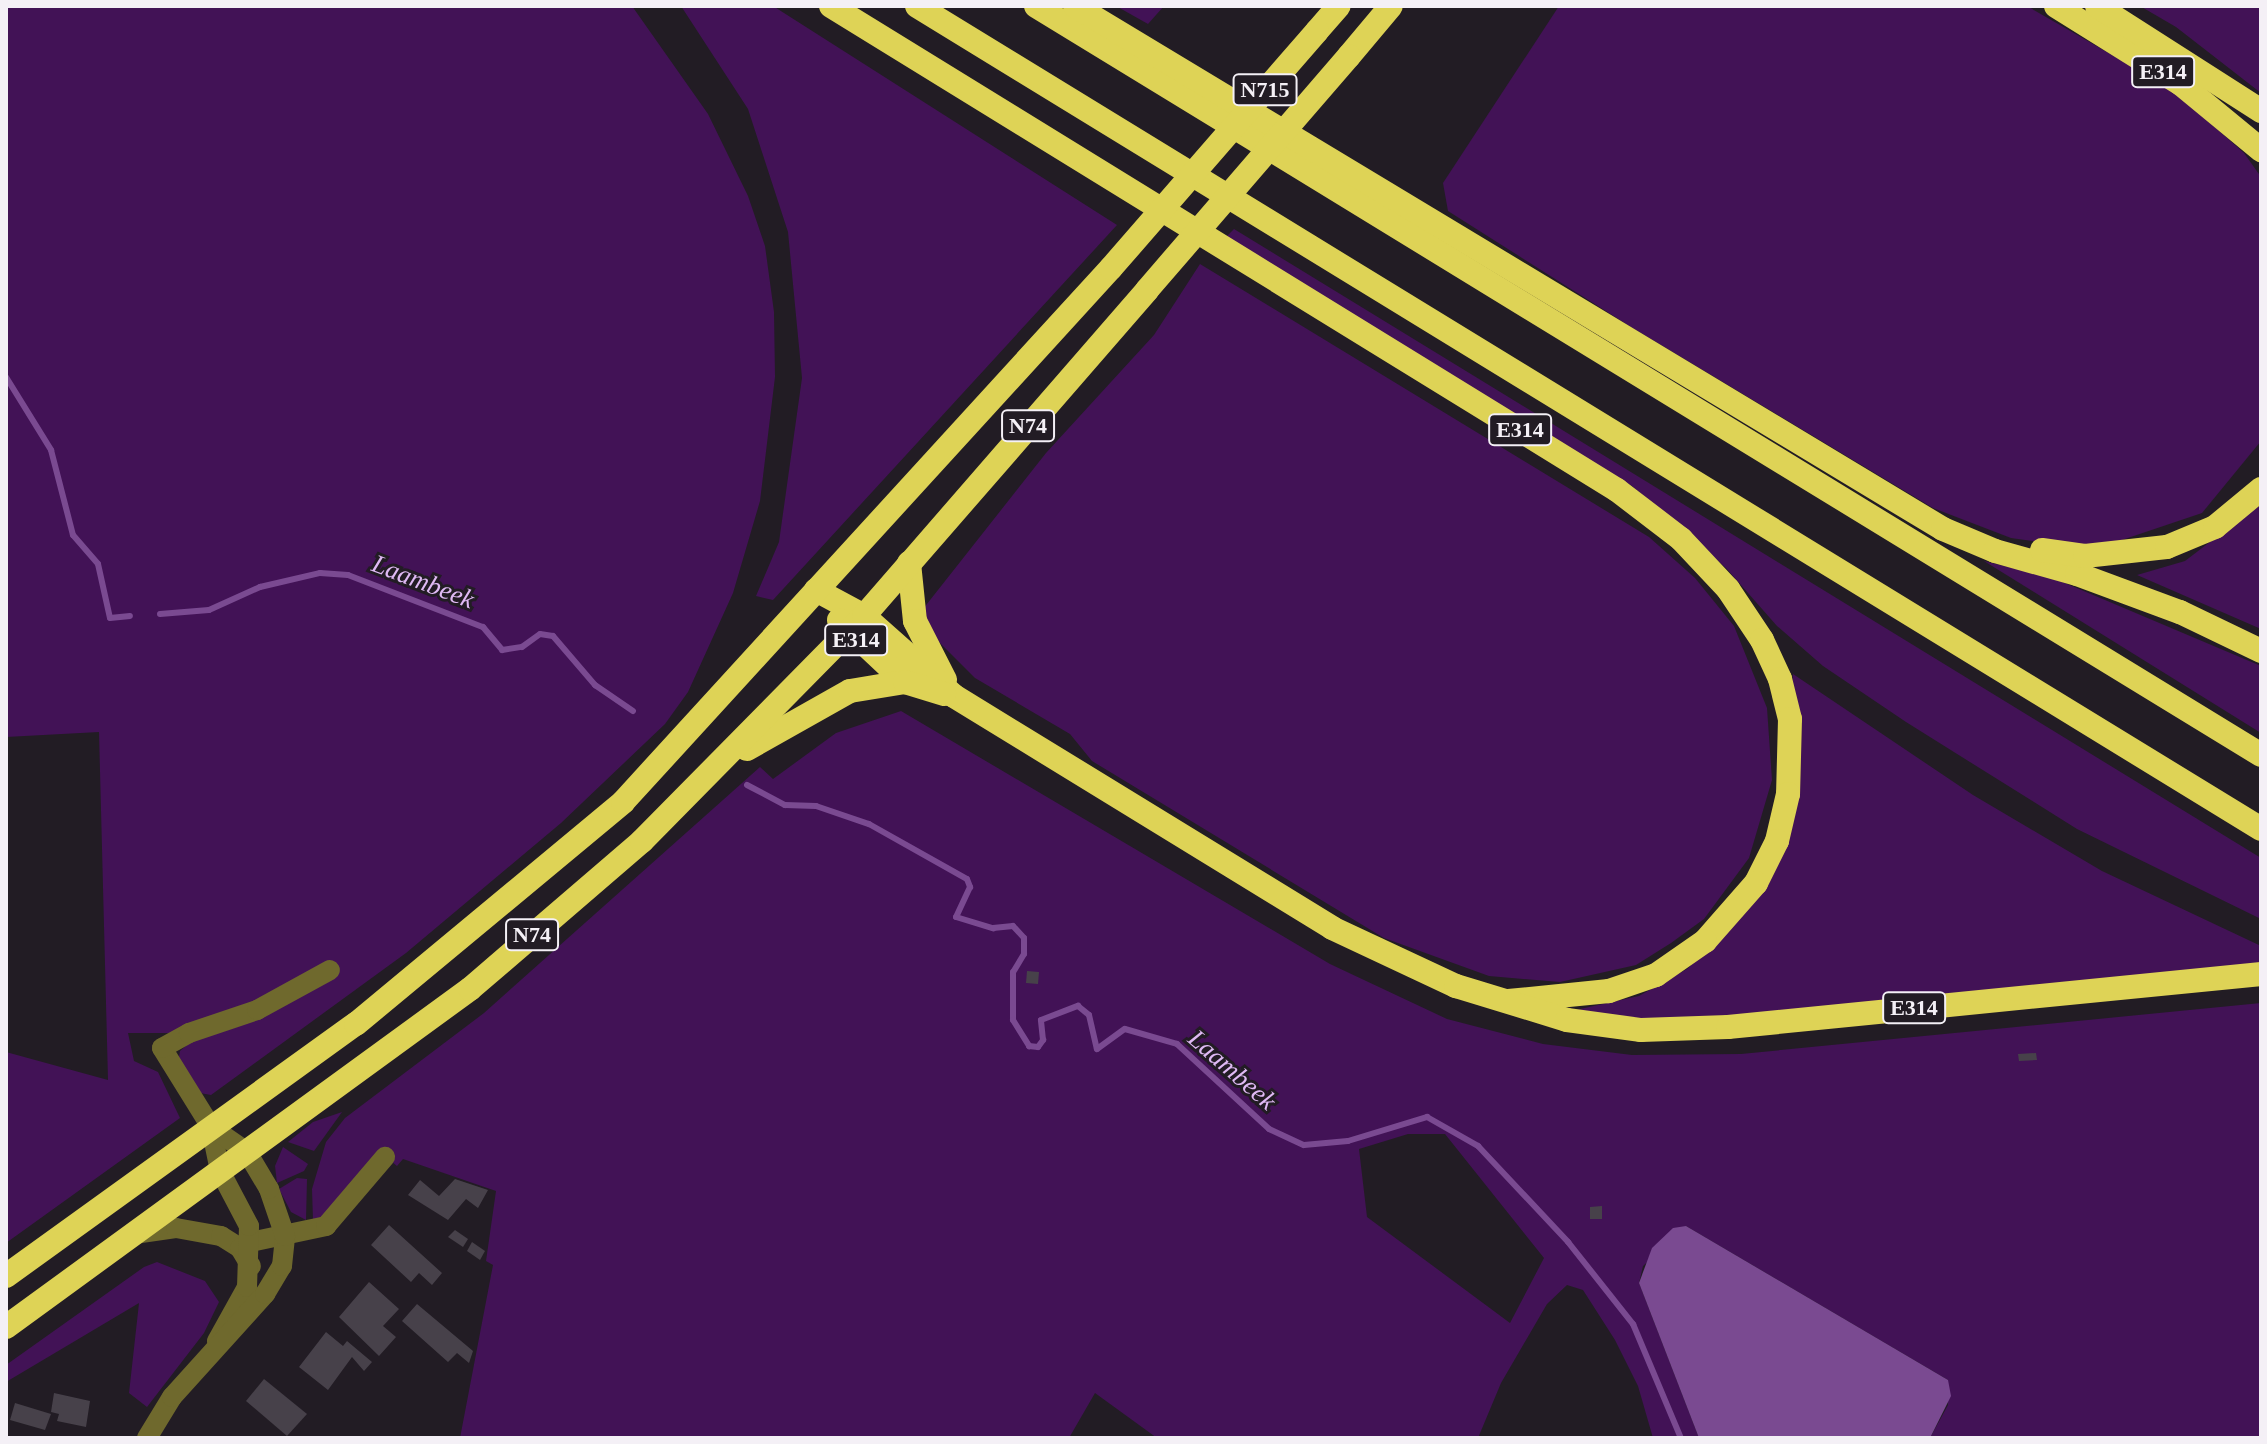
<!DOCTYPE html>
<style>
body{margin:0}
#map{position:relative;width:2267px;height:1444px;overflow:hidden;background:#221c24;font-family:"Times New Roman",serif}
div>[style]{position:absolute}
.green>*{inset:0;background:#421256}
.water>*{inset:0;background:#7a4a91}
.stream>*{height:6px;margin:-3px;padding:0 3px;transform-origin:3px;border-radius:3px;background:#7a4a91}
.building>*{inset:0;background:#47414a}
.minor>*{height:20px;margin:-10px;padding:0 10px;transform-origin:10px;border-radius:10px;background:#6f692d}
.highway>*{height:24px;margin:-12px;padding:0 12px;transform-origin:12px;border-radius:12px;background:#ded356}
.highway-bridge>*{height:24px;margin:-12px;padding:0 12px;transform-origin:12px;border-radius:12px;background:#ded356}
span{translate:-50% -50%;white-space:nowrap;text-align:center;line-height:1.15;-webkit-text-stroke:6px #221c24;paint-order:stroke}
.shield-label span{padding:2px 6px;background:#221c24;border:2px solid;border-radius:6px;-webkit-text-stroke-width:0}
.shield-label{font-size:22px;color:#f4f0f6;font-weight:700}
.water-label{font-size:26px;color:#dfb9f4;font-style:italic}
.frame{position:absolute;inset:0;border:8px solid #f4f0f6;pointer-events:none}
</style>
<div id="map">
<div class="green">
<div style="clip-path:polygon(6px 6px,632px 6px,708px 114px,748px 196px,765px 246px,774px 312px,775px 377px,760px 501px,733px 593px,688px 692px,665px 724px,561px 823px,406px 953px,211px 1095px,200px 1093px,178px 1063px,180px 1051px,194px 1039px,192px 1033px,128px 1033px,134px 1061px,158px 1072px,180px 1118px,6px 1243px,6px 1052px,108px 1080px,99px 732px,6px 737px)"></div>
<div style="clip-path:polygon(681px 6px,773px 6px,1117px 225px,773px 600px,756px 596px,779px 542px,802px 378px,788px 232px,748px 109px)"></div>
<div style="clip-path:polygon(1116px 6px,1164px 6px,1148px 24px)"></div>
<div style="clip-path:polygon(1559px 6px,2027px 6px,2173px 90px,2244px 153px,2261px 177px,2261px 441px,2202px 513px,2110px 544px,2067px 546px,2011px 538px,1933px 508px,1631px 327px,1448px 211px,1443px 183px)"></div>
<div style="clip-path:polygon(2140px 6px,2261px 6px,2261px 93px,2176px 27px)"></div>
<div style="clip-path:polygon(1234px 229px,2261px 858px,2261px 919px,2077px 829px,1906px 722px,1823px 666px,1777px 626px,1726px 568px,1632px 486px,1225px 238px)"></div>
<div style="clip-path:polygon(1200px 264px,1649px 537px,1695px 578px,1734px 626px,1767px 708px,1772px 780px,1749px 858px,1704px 919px,1671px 943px,1636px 965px,1560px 982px,1489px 976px,1384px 938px,1092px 761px,1070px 734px,975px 678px,930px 633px,923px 609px,1046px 453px,1154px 335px)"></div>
<div style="clip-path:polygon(2261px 503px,2261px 629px,2137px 575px,2185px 561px)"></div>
<div style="clip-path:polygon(1984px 561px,2053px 578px,2261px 666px,2261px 733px)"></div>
<div style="clip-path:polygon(1793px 674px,1973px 795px,2102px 871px,2261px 946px,2261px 967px,1723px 1018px,1601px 1018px,1571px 1011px,1639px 996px,1687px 969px,1734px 925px,1773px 875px)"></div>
<div style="clip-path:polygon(evenodd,901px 711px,1330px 964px,1447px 1019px,1543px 1044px,1632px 1055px,1741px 1054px,2261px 1003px,2261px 1438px,1930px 1438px,1948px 1405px,1948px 1380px,1686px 1226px,1643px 1266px,1639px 1283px,1699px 1438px,1653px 1438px,1638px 1386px,1615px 1340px,1583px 1290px,1567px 1285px,1547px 1304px,1501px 1383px,1478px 1438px,1157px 1438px,1095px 1393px,1069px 1438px,460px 1438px,493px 1265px,486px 1261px,496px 1191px,403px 1159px,397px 1166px,379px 1151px,322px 1218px,313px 1220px,312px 1189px,326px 1142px,345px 1118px,484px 1013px,760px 767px,773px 779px,836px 733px,901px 711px,1408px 1134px,1445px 1134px,1544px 1258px,1510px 1323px,1367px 1217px,1359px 1149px,1408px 1134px)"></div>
<div style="clip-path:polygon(342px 1112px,314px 1151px,288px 1142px,313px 1122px)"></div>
<div style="clip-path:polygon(283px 1147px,308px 1164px,304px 1171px,277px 1183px,275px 1166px)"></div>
<div style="clip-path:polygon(297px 1178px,307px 1179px,306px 1220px,291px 1212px,279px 1189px)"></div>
<div style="clip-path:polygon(157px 1262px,205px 1281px,219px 1302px,204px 1333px,147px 1407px,129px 1393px,139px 1303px,6px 1382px,6px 1365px,144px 1267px)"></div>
</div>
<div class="water">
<div style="clip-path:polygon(1686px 1226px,1948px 1380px,1951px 1396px,1930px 1438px,1699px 1438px,1639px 1283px,1652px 1248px,1673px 1228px)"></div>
</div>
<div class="stream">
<div style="left:6px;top:377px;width:86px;rotate:58.3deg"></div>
<div style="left:51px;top:450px;width:88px;rotate:75.5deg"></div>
<div style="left:73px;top:535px;width:38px;rotate:49deg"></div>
<div style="left:98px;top:564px;width:55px;rotate:77.5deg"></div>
<div style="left:110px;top:618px;width:20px;rotate:-6deg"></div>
<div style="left:160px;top:614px;width:49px;rotate:-4.7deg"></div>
<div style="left:209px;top:610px;width:56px;rotate:-24.3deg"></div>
<div style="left:260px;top:587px;width:62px;rotate:-13.1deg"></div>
<div style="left:320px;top:573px;width:28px;rotate:4deg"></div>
<div style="left:348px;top:575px;width:145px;rotate:21.1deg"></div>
<div style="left:483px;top:627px;width:30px;rotate:50deg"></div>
<div style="left:502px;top:650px;width:20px;rotate:-9deg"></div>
<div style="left:522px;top:647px;width:22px;rotate:-36deg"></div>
<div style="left:540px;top:634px;width:13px;rotate:9deg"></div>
<div style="left:553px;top:636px;width:65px;rotate:49.4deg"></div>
<div style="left:595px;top:685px;width:46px;rotate:34.4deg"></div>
<div style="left:747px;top:785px;width:43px;rotate:27.8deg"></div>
<div style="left:785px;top:805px;width:31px;rotate:2deg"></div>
<div style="left:816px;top:806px;width:56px;rotate:18.8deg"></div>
<div style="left:869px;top:824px;width:112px;rotate:29.3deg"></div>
<div style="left:967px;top:879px;width:9px;rotate:69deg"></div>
<div style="left:970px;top:887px;width:33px;rotate:115deg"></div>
<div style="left:956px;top:917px;width:39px;rotate:17deg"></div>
<div style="left:993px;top:928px;width:20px;rotate:-6deg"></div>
<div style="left:1013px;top:926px;width:16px;rotate:47deg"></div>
<div style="left:1024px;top:938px;width:16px;rotate:90deg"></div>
<div style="left:1024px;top:954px;width:21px;rotate:121deg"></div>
<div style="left:1013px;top:972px;width:48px;rotate:90deg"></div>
<div style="left:1013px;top:1020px;width:31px;rotate:58deg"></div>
<div style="left:1029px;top:1046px;width:9px;rotate:6deg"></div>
<div style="left:1038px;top:1047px;width:9px;rotate:-54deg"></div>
<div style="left:1043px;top:1040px;width:20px;rotate:-96deg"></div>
<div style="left:1041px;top:1020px;width:40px;rotate:-21deg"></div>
<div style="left:1078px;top:1006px;width:14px;rotate:39deg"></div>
<div style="left:1089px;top:1015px;width:35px;rotate:77deg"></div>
<div style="left:1097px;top:1049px;width:34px;rotate:-36deg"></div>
<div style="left:1125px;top:1029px;width:54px;rotate:16.1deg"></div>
<div style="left:1177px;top:1044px;width:125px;rotate:42.7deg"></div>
<div style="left:1269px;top:1129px;width:38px;rotate:25deg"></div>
<div style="left:1304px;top:1145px;width:44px;rotate:-5.2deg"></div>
<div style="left:1348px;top:1141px;width:83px;rotate:-16.9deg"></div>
<div style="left:1427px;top:1117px;width:59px;rotate:29.6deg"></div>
<div style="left:1478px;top:1146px;width:132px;rotate:46.8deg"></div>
<div style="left:1568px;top:1242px;width:105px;rotate:51.6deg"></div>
<div style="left:1633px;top:1324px;width:124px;rotate:67.2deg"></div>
</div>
<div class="building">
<div style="clip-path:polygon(1027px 971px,1039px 972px,1038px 984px,1026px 983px)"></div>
<div style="clip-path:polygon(2036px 1053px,2037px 1060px,2019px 1061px,2018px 1054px)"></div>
<div style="clip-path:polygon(455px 1179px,488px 1190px,478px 1208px,466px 1199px,448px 1220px,408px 1195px,420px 1180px,439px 1196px)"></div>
<div style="clip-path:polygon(1602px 1206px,1602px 1219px,1590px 1219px,1590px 1207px)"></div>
<div style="clip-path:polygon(389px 1225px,442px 1273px,432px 1285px,419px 1273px,411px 1282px,371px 1245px)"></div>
<div style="clip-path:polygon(455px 1230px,468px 1239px,463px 1247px,448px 1237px)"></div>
<div style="clip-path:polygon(472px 1242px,485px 1251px,480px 1260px,467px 1251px)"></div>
<div style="clip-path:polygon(369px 1282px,399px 1309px,383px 1326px,396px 1337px,379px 1356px,339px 1317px)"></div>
<div style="clip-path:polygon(417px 1304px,473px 1351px,469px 1363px,457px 1353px,448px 1362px,402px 1321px)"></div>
<div style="clip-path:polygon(326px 1332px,343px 1346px,347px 1341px,372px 1362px,364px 1371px,352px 1357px,328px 1390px,299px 1367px)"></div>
<div style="clip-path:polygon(264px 1379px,307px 1414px,287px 1436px,246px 1401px)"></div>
<div style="clip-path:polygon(54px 1393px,90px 1401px,86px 1427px,57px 1421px,59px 1414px,51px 1412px)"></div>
<div style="clip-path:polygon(15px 1403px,51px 1414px,45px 1430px,10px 1420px)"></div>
</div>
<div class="minor">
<div style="left:134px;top:1234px;width:42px;rotate:-8.1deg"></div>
<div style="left:176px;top:1228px;width:46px;rotate:10.1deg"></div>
<div style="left:221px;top:1236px;width:22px;rotate:32deg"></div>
<div style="left:240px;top:1248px;width:21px;rotate:59deg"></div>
<div style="left:250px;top:1242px;width:78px;rotate:-11.9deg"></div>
<div style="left:326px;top:1226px;width:91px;rotate:-49.5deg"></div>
<div style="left:217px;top:1341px;width:62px;rotate:-60.9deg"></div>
<div style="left:247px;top:1287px;width:61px;rotate:-88.1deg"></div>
<div style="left:249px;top:1226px;width:62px;rotate:-117.8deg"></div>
<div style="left:220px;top:1171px;width:45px;rotate:-101.6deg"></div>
<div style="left:211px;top:1127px;width:93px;rotate:-121.8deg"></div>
<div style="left:162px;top:1048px;width:31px;rotate:-29deg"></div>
<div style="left:189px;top:1033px;width:72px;rotate:-18.7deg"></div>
<div style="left:257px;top:1010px;width:83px;rotate:-28.7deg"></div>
<div style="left:147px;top:1438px;width:48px;rotate:-58.6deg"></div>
<div style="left:172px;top:1397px;width:139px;rotate:-47.9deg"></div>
<div style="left:265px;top:1294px;width:33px;rotate:-59deg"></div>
<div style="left:282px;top:1266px;width:30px;rotate:-84deg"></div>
<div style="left:285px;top:1236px;width:50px;rotate:-108.8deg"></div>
<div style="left:269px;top:1189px;width:43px;rotate:-120.7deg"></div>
<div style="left:247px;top:1152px;width:44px;rotate:-145.2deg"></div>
</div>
<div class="highway">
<div style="left:831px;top:6px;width:923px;rotate:31.62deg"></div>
<div style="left:1617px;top:490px;width:81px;rotate:37.4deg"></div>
<div style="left:1681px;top:539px;width:69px;rotate:46.8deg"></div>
<div style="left:1728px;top:589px;width:61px;rotate:56.3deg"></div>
<div style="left:1762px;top:640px;width:43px;rotate:65.2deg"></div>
<div style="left:1780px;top:679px;width:41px;rotate:76deg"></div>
<div style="left:1790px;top:719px;width:75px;rotate:91.5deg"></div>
<div style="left:1788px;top:794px;width:48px;rotate:103.2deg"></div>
<div style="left:1777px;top:841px;width:47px;rotate:116.6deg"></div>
<div style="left:1756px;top:883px;width:77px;rotate:131.3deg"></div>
<div style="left:1705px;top:941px;width:60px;rotate:145.2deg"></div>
<div style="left:1656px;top:975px;width:50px;rotate:161.2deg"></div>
<div style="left:1609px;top:991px;width:101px;rotate:174.3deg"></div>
<div style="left:917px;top:6px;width:1576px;rotate:31.48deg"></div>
<div style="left:1036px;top:6px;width:1436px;rotate:31.44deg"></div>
<div style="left:1075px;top:6px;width:1013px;rotate:31.07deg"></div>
<div style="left:1943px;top:529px;width:56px;rotate:22.9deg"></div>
<div style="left:1995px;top:551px;width:85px;rotate:15.7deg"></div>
<div style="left:2077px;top:574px;width:110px;rotate:20.3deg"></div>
<div style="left:2180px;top:612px;width:90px;rotate:25.7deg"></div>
<div style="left:2056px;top:6px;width:147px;rotate:32deg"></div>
<div style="left:2181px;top:84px;width:104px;rotate:39.5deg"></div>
<div style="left:2097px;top:6px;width:195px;rotate:32.6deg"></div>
<div style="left:1317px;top:31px;width:33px;rotate:-49deg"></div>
<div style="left:1349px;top:56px;width:65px;rotate:-50deg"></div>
<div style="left:2042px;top:550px;width:43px;rotate:7.9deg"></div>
<div style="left:2085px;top:556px;width:82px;rotate:-6.3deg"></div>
<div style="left:2167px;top:547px;width:52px;rotate:-22.6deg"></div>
<div style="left:2215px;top:527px;width:60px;rotate:-39.6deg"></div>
<div style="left:909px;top:563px;width:58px;rotate:84.1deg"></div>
<div style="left:915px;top:621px;width:66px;rotate:63deg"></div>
<div style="left:816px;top:590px;width:55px;rotate:28.4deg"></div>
<div style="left:864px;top:616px;width:120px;rotate:41.6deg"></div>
<div style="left:954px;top:696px;width:444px;rotate:31.5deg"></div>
<div style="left:1332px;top:928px;width:137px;rotate:25.1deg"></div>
<div style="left:1456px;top:986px;width:116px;rotate:17deg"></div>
<div style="left:1567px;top:1020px;width:75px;rotate:7.7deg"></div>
<div style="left:1641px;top:1030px;width:87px;rotate:-2deg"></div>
<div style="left:1728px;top:1027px;width:536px;rotate:-5.68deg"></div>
<div style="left:839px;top:620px;width:91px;rotate:43.2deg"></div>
<div style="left:747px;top:749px;width:118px;rotate:-29.4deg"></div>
<div style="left:850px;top:691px;width:56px;rotate:-9.3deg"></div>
<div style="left:905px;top:682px;width:41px;rotate:17.1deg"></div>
<div style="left:6px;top:1276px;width:431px;rotate:-35.8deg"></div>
<div style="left:356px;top:1024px;width:347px;rotate:-39.7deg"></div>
<div style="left:623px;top:802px;width:723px;rotate:-47.58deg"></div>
<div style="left:6px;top:1327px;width:574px;rotate:-36.07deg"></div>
<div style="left:470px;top:989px;width:227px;rotate:-40.7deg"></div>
<div style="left:642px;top:841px;width:316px;rotate:-45.4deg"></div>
<div style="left:864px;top:616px;width:432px;rotate:-49deg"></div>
</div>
<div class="highway-bridge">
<div style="left:1111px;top:268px;width:314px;rotate:-49deg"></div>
<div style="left:1147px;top:290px;width:309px;rotate:-49.2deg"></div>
</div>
<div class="shield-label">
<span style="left:2163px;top:72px">E314</span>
<span style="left:1265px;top:90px">N715</span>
<span style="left:1028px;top:426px">N74</span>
<span style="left:1520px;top:430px">E314</span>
<span style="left:856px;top:640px">E314</span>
<span style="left:532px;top:935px">N74</span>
<span style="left:1914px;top:1008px">E314</span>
</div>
<div class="water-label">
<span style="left:423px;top:582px;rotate:21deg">Laambeek</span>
<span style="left:1232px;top:1070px;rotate:41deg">Laambeek</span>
</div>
<div class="frame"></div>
</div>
